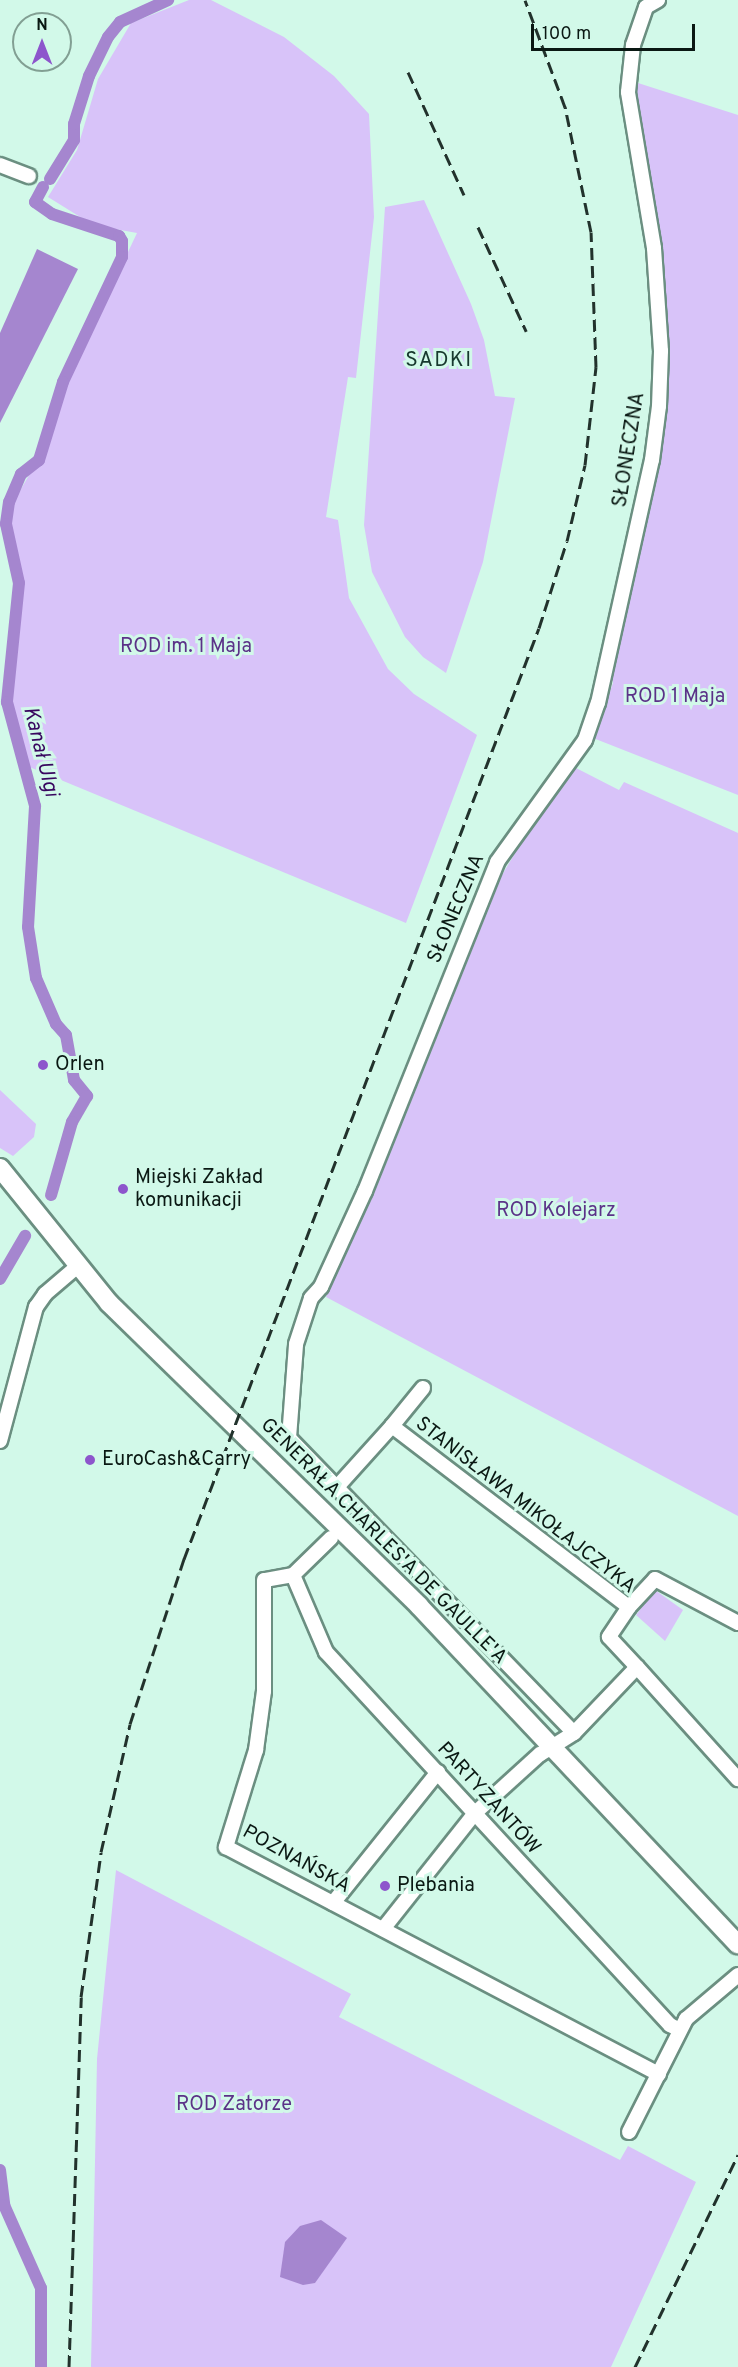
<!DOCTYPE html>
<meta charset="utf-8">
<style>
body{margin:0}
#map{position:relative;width:738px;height:2367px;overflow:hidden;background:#d2f9e9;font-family:Overpass,sans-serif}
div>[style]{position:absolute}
.green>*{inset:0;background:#d8c3f9}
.water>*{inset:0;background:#a586cf}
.canal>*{height:12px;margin:-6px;padding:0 6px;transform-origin:6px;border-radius:6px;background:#a586cf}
.roads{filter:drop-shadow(2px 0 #6b8f81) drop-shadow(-2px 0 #6b8f81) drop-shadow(0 2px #6b8f81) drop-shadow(0 -2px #6b8f81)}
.minor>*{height:14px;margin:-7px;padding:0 7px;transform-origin:7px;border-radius:7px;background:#fff}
.major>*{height:18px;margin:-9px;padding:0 9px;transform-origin:9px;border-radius:9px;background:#fff}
.rail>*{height:3px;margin-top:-1.5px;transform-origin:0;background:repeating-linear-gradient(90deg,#22322c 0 12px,transparent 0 18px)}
.dots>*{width:16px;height:16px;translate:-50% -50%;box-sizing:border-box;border:3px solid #d2f9e9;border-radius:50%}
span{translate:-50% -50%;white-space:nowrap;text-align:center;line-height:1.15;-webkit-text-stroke:6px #d2f9e9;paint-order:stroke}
.street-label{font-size:20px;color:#0a1813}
.park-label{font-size:20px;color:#5b3288}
.poi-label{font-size:20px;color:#0a1813}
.left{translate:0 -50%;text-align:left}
.neighbourhood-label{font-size:21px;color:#17392e;letter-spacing:1.5px}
.water-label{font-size:21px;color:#38065f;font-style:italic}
.north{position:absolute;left:12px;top:12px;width:60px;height:60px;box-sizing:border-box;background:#d2f9e9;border:2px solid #829f93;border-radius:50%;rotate:0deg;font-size:16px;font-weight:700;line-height:24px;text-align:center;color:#0a1813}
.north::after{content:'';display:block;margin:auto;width:21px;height:27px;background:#8d55cc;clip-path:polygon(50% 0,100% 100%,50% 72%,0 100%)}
.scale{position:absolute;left:531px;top:24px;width:164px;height:27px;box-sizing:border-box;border:3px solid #0a1813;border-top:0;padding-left:8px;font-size:18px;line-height:21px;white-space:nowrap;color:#0a1813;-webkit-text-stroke:4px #d2f9e9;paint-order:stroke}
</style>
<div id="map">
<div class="green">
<div style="clip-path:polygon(189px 0,211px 0,284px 37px,334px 76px,369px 114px,374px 217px,356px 378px,348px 377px,326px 517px,338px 520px,349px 598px,388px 669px,414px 694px,477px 735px,406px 923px,27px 766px,8px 698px,23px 581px,8px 529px,9px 510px,44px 449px,66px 383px,137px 233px,93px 225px,48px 197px,77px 150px,98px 79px,131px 23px)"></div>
<div style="clip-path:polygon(638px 83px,738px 115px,738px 795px,593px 738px,613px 683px,610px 670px,664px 408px,632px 89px)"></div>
<div style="clip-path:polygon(424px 200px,471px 304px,484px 340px,495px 396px,515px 398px,483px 562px,446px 673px,423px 657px,405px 637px,372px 572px,364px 525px,385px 207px)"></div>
<div style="clip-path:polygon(576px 768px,619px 790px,624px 782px,738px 833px,738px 1516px,326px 1297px,460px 965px,498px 882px,528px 831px)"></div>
<div style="clip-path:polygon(0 1090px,36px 1124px,34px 1137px,13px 1156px,0 1148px)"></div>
<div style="clip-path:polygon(655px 1590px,683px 1610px,665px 1641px,636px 1615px)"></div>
<div style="clip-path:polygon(116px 1870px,351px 1994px,339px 2017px,620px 2160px,628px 2146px,696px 2182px,611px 2367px,91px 2367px,97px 2059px)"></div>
</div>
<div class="water">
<div style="clip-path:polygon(37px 249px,78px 269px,0 423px,0 333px)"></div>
<div style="clip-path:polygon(321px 2220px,347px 2238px,315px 2283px,303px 2285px,280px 2277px,285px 2242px,300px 2226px)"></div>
</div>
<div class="canal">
<div style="left:50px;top:179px;width:46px;rotate:-58.4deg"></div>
<div style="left:74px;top:140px;width:16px;rotate:-90deg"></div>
<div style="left:74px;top:124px;width:50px;rotate:-72.6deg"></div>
<div style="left:89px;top:76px;width:43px;rotate:-64deg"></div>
<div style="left:108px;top:37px;width:19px;rotate:-51deg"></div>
<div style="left:120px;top:22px;width:53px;rotate:-24.6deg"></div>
<div style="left:43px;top:187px;width:17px;rotate:118deg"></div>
<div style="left:35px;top:202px;width:21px;rotate:35deg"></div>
<div style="left:52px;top:214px;width:71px;rotate:18.2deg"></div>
<div style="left:119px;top:236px;width:6px;rotate:59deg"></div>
<div style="left:122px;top:241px;width:16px;rotate:90deg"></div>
<div style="left:122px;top:257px;width:138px;rotate:115.3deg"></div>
<div style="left:63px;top:382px;width:82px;rotate:107.1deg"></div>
<div style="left:39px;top:460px;width:23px;rotate:142deg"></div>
<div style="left:21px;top:474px;width:30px;rotate:113deg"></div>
<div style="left:9px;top:502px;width:22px;rotate:98deg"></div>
<div style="left:6px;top:524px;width:60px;rotate:77.6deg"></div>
<div style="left:19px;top:583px;width:120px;rotate:95.8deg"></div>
<div style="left:7px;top:702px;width:108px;rotate:74.9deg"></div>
<div style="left:35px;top:806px;width:121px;rotate:93.3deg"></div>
<div style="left:28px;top:927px;width:52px;rotate:81.1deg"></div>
<div style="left:36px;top:978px;width:50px;rotate:66.5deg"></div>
<div style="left:56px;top:1024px;width:15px;rotate:48deg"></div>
<div style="left:66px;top:1035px;width:46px;rotate:79.9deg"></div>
<div style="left:74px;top:1080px;width:21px;rotate:51deg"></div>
<div style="left:87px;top:1096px;width:30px;rotate:120deg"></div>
<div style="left:72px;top:1122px;width:76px;rotate:106deg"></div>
<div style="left:0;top:1279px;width:50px;rotate:-59.8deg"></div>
<div style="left:0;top:2170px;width:35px;rotate:83deg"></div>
<div style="left:4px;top:2205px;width:91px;rotate:66deg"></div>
<div style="left:41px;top:2288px;width:79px;rotate:90deg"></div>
</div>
<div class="roads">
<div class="minor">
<div style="left:0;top:165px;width:31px;rotate:21deg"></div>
<div style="left:392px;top:1426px;width:49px;rotate:-50.8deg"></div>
<div style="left:0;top:1441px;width:139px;rotate:-75deg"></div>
<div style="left:36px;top:1307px;width:16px;rotate:-55deg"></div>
<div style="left:45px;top:1294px;width:45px;rotate:-40.5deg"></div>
<div style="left:337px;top:1487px;width:82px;rotate:-48deg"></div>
<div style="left:392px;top:1426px;width:298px;rotate:37.4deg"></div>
<div style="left:629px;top:1607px;width:36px;rotate:124deg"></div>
<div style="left:609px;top:1637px;width:41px;rotate:47deg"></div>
<div style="left:637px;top:1667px;width:91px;rotate:133.7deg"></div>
<div style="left:574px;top:1733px;width:40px;rotate:148deg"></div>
<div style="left:540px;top:1754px;width:88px;rotate:137.8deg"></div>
<div style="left:475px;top:1813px;width:148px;rotate:128.4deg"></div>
<div style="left:331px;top:1538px;width:53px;rotate:135.8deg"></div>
<div style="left:293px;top:1575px;width:29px;rotate:170deg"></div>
<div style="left:264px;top:1580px;width:111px;rotate:90deg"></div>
<div style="left:264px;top:1691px;width:60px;rotate:97.7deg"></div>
<div style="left:256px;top:1750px;width:102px;rotate:107.2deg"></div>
<div style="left:226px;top:1847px;width:489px;rotate:27.7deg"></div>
<div style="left:293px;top:1575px;width:84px;rotate:66.8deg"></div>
<div style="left:326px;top:1652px;width:507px;rotate:47.32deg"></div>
<div style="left:670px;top:2025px;width:11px;rotate:27deg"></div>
<div style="left:629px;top:1607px;width:38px;rotate:-47deg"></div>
<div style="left:655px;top:1579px;width:94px;rotate:27.9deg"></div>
<div style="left:637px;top:1667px;width:151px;rotate:48deg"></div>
<div style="left:574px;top:1733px;width:410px;rotate:-134deg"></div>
<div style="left:289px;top:1438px;width:94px;rotate:-85.7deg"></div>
<div style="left:296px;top:1344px;width:48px;rotate:-71.9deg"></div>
<div style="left:311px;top:1298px;width:15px;rotate:-48deg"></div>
<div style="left:321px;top:1287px;width:106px;rotate:-65.4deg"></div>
<div style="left:365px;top:1191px;width:354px;rotate:-68.1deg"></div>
<div style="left:497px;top:862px;width:150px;rotate:-54.2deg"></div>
<div style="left:585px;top:740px;width:39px;rotate:-71deg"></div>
<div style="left:598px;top:703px;width:249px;rotate:-77.5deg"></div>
<div style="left:652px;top:460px;width:54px;rotate:-82.6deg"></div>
<div style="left:659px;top:406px;width:55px;rotate:-87.9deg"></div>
<div style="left:661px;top:351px;width:103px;rotate:-93.9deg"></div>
<div style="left:654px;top:248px;width:158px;rotate:-99.5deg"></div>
<div style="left:628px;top:92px;width:47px;rotate:-83.9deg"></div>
<div style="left:633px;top:45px;width:40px;rotate:-71.1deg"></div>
<div style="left:646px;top:7px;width:14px;rotate:-30deg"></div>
<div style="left:333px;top:1903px;width:168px;rotate:-51.3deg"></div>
<div style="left:629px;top:2132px;width:127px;rotate:-63.2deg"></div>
<div style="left:686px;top:2019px;width:68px;rotate:-40.2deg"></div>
</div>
<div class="major">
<div style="left:0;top:1168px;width:174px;rotate:51.1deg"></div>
<div style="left:109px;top:1303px;width:433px;rotate:44.3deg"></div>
<div style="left:419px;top:1606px;width:465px;rotate:46.7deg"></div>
</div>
</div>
<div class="rail">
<div style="left:408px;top:72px;width:135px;rotate:65.5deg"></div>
<div style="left:478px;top:227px;width:115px;rotate:65.2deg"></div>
<div style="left:69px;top:2367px;width:370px;rotate:-88.1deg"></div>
<div style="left:81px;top:1997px;width:146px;rotate:-82.1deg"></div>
<div style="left:101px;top:1852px;width:131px;rotate:-77.2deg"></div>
<div style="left:130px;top:1724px;width:174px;rotate:-71.9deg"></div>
<div style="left:184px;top:1559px;width:996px;rotate:-69.13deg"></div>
<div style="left:539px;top:628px;width:91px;rotate:-72.2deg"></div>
<div style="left:567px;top:541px;width:78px;rotate:-76.7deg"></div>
<div style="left:585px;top:465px;width:99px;rotate:-83.6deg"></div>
<div style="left:596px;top:367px;width:135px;rotate:-92.1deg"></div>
<div style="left:591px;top:232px;width:128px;rotate:-101.7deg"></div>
<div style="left:565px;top:107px;width:114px;rotate:-110.5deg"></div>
<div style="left:635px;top:2367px;width:236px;rotate:-64.1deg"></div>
</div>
<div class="dots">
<div style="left:43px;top:1065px;background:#8d55cc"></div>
<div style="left:123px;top:1189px;background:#8d55cc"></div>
<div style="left:90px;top:1460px;background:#8d55cc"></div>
<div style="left:385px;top:1886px;background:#8d55cc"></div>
</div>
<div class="street-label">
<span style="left:630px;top:450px;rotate:-81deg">SŁONECZNA</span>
<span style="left:457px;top:909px;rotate:-67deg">SŁONECZNA</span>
<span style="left:525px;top:1506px;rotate:38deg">STANISŁAWA MIKOŁAJCZYKA</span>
<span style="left:383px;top:1542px;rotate:45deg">GENERAŁA CHARLES'A DE GAULLE'A</span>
<span style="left:488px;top:1799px;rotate:48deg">PARTYZANTÓW</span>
<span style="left:296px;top:1860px;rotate:29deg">POZNAŃSKA</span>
</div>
<div class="park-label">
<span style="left:186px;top:647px">ROD im. 1 Maja</span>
<span style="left:675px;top:697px">ROD 1 Maja</span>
<span style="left:556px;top:1211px">ROD Kolejarz</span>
<span style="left:234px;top:2105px">ROD Zatorze</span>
</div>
<div class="poi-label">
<span class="left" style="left:55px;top:1065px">Orlen</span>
<span class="left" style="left:135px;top:1190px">Miejski Zakład<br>komunikacji</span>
<span class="left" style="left:102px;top:1460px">EuroCash&amp;Carry</span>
<span class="left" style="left:397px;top:1886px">Plebania</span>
</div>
<div class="neighbourhood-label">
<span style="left:439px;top:361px">SADKI</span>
</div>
<div class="water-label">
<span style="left:40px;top:752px;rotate:76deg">Kanał Ulgi</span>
</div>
<div class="north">N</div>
<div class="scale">100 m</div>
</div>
